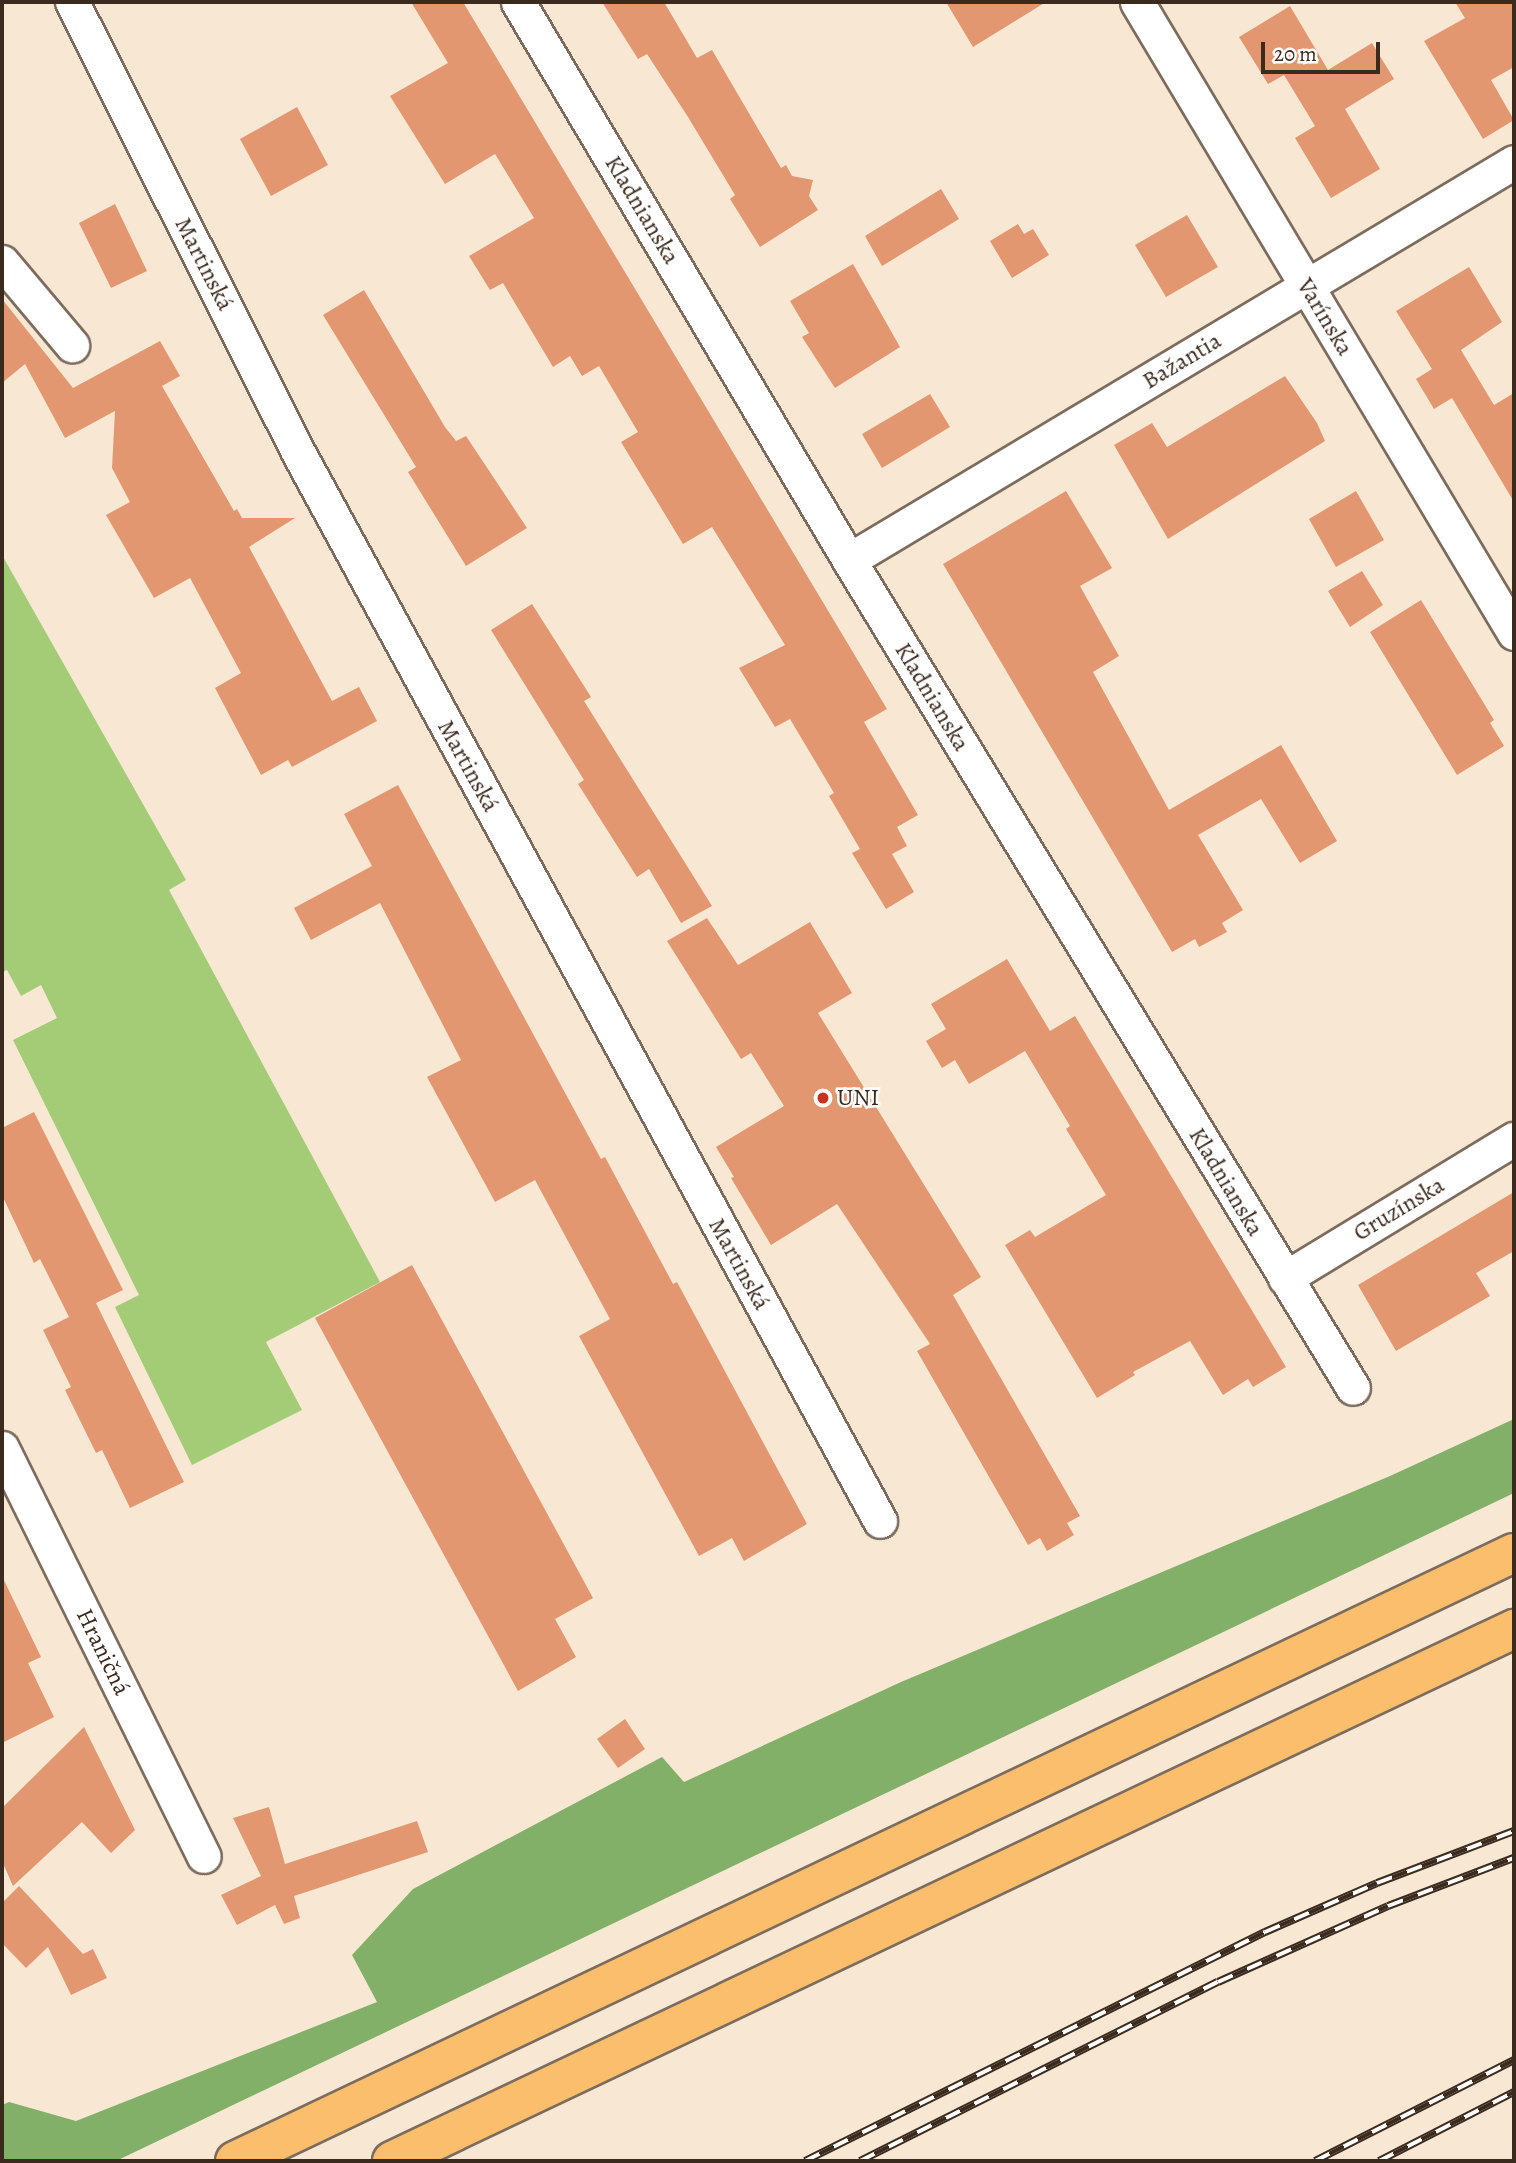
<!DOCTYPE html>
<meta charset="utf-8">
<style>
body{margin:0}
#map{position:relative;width:1516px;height:2163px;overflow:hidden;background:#f8e7d3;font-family:Alegreya,serif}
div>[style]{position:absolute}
.green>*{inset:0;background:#a4cc77}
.forest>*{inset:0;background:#83b068}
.building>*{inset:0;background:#e29770}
.roads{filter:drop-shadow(2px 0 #7d6c5d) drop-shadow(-2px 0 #7d6c5d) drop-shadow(0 2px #7d6c5d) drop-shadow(0 -2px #7d6c5d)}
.street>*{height:33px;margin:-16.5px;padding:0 16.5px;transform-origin:16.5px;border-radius:16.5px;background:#fff}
.highway>*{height:38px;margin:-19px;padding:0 19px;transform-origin:19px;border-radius:19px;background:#fabe6d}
.rail>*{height:8px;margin-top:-4px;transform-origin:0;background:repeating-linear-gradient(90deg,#fff 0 16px,#3b2a1e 0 32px);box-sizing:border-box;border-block:2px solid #3b2a1e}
.dots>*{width:19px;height:19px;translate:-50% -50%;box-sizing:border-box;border:4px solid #fff;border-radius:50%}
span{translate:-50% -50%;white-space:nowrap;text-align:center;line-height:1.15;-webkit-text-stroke:5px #fff;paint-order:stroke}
.street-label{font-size:24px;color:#3b2a1e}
.poi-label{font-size:24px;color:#3b2a1e}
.left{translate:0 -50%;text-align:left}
.frame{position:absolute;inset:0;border:4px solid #3b2a1e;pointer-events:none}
.scale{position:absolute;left:1261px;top:42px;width:119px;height:32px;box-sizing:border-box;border:4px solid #3b2a1e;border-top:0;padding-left:9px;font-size:21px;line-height:24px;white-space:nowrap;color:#3b2a1e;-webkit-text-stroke:5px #fff;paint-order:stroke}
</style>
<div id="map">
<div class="green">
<div style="clip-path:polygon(2px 555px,186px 880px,169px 890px,380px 1282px,266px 1342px,302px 1410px,192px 1465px,115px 1307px,139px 1295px,13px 1040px,57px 1018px,41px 985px,21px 996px,7px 970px,2px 972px)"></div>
</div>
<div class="forest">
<div style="clip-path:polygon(1514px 1419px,1514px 1493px,116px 2161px,2px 2161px,2px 2105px,9px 2102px,76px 2121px,377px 2002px,352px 1955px,413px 1889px,662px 1757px,684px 1782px,901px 1682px,1390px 1476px)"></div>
</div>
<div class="building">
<div style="clip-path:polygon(411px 2px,463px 2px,887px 709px,864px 722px,918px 815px,897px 827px,907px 846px,892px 854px,914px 892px,886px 909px,852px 853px,860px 849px,829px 796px,834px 793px,790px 719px,775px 727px,739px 668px,785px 645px,712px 527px,683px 544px,621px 442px,638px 432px,599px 366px,582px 376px,570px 356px,553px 367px,503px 283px,490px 290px,469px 256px,534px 218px,495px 154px,445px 184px,390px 96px,448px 63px)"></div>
<div style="clip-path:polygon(602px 2px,664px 2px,697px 58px,712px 50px,781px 168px,786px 165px,792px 176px,813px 180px,809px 196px,818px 210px,760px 247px,730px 199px,735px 195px,688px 117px,647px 54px,638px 59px)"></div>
<div style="clip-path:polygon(946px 2px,1046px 2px,973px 47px)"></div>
<div style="clip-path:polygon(1455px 2px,1514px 2px,1514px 67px,1491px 80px,1514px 120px,1483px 139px,1424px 41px,1465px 18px)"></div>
<div style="clip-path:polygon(1290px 6px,1328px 70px,1372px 43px,1394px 79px,1345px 109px,1380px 169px,1331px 198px,1295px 138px,1315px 126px,1284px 75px,1268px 84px,1239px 37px)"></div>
<div style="clip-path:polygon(297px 107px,328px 165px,271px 196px,240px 139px)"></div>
<div style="clip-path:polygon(941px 189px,959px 219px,882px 266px,865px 236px)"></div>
<div style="clip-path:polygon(115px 204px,147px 271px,111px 288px,79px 223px)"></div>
<div style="clip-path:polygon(1187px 215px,1218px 267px,1166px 297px,1135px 245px)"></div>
<div style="clip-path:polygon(1018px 224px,1024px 234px,1033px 229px,1049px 255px,1012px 278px,990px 241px)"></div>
<div style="clip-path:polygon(853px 264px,900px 347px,835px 388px,802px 337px,809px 333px,790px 301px)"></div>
<div style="clip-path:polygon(1469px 267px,1502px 322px,1461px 350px,1494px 405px,1514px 393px,1514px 502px,1452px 398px,1434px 409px,1416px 379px,1432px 369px,1396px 311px)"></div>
<div style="clip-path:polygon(364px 290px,445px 427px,456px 441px,466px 436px,527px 528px,466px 566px,408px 472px,416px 467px,323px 315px)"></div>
<div style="clip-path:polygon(2px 299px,73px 388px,160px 341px,180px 376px,162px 386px,234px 511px,237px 509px,242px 518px,295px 518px,249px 547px,332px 701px,359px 687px,377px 721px,292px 767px,288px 760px,261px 775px,215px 688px,241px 673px,190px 578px,154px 598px,106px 515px,130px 502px,112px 468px,115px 411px,65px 438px,25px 364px,2px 383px)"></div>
<div style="clip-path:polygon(1285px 376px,1317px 423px,1325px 441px,1168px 539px,1114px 445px,1152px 423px,1167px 447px)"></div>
<div style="clip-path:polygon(930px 394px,950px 427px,882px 468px,862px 434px)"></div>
<div style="clip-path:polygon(1066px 491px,1112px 568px,1080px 586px,1119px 656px,1093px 672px,1169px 810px,1281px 745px,1337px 841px,1300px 863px,1261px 799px,1198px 835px,1243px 910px,1222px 923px,1227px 932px,1199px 947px,1195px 939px,1172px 952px,943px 564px)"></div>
<div style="clip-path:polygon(1356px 491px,1384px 540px,1336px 567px,1309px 519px)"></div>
<div style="clip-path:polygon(1362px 571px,1383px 605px,1350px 627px,1328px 591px)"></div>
<div style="clip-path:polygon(1421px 600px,1494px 720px,1490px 723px,1504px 746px,1457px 775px,1370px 632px)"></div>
<div style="clip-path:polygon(532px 604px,591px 697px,584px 701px,712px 906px,681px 923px,649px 869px,637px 877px,578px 784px,584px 780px,491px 630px)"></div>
<div style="clip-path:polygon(398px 785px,601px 1159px,605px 1157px,673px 1284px,677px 1282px,807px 1524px,744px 1561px,732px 1538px,699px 1556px,579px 1336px,610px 1319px,535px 1180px,495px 1202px,427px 1077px,461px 1060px,380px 903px,311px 940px,294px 908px,372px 866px,344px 814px)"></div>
<div style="clip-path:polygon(707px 918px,738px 965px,810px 922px,852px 993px,818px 1013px,981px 1277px,953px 1295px,1080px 1516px,1067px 1523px,1074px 1535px,1047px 1551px,1040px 1538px,1028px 1545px,917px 1351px,930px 1344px,837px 1204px,771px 1245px,731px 1178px,734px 1177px,716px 1147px,784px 1106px,751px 1053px,741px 1059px,667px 941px)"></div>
<div style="clip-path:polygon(1007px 959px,1050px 1031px,1075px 1016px,1286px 1367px,1253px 1387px,1248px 1379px,1223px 1395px,1190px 1341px,1133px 1372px,1135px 1375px,1097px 1398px,1005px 1245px,1030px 1230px,1035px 1237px,1106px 1195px,1066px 1129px,1070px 1126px,1025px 1051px,969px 1084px,955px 1060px,942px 1068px,926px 1041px,946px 1029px,931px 1004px)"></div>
<div style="clip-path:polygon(34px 1112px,123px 1290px,96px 1303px,184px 1482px,130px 1508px,102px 1450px,96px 1453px,65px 1390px,71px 1387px,43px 1330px,69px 1317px,40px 1259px,34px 1263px,2px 1195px,2px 1128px)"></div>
<div style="clip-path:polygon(1514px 1192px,1514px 1251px,1476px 1273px,1490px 1296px,1396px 1351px,1358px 1285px)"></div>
<div style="clip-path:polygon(412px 1265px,593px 1598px,555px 1619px,576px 1657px,518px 1691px,315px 1318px)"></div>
<div style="clip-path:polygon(2px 1576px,41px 1657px,28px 1663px,54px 1717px,2px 1743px)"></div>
<div style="clip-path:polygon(625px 1719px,645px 1749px,618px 1768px,597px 1739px)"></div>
<div style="clip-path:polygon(84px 1727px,135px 1830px,111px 1853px,82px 1822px,13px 1886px,2px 1861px,2px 1808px)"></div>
<div style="clip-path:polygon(269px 1807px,285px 1864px,417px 1821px,428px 1852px,294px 1896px,300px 1918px,284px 1924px,275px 1905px,237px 1925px,221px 1895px,261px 1876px,233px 1818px)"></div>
<div style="clip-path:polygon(19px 1886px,83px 1954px,93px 1949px,107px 1978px,71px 1995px,48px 1947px,26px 1968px,2px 1943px,2px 1903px)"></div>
</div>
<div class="roads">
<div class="street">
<div style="left:72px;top:2px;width:504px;rotate:63.33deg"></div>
<div style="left:298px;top:452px;width:1217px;rotate:61.43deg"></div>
<div style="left:518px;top:2px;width:649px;rotate:59.32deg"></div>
<div style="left:849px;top:560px;width:969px;rotate:58.67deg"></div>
<div style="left:1137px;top:2px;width:735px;rotate:59.14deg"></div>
<div style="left:2px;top:262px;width:109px;rotate:49.9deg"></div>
<div style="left:849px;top:560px;width:775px;rotate:-30.9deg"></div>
<div style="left:1285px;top:1278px;width:268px;rotate:-31.3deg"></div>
<div style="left:2px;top:1448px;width:455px;rotate:63.7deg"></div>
</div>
<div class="highway">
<div style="left:235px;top:2161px;width:1416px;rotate:-25.43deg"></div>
<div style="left:392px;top:2161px;width:1242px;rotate:-25.37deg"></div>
</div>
</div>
<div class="rail">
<div style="left:805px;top:2161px;width:514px;rotate:-26.47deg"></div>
<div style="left:1265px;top:1932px;width:122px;rotate:-23.6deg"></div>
<div style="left:1377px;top:1883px;width:147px;rotate:-20.8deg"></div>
<div style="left:860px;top:2161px;width:400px;rotate:-26.6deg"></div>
<div style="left:1218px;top:1982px;width:186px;rotate:-24.1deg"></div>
<div style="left:1388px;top:1906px;width:135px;rotate:-20.9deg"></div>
<div style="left:1315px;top:2161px;width:223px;rotate:-26.9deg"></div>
<div style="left:1379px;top:2161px;width:152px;rotate:-27.1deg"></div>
</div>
<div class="dots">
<div style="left:823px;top:1098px;background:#c8321e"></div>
</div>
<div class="street-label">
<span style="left:642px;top:210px;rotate:59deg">Kladnianska</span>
<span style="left:204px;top:264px;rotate:63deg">Martinská</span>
<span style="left:1325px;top:317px;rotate:59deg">Varínska</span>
<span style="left:1182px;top:361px;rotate:-31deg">Bažantia</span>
<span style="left:932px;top:697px;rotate:59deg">Kladnianska</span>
<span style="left:468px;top:766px;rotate:61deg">Martinská</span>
<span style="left:1226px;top:1182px;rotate:59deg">Kladnianska</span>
<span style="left:1399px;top:1209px;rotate:-31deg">Gruzínska</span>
<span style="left:739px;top:1264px;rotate:61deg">Martinská</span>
<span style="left:103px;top:1652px;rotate:64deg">Hraničná</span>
</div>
<div class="poi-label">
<span class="left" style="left:837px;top:1098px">UNI</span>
</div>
<div class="frame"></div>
<div class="scale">20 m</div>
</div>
